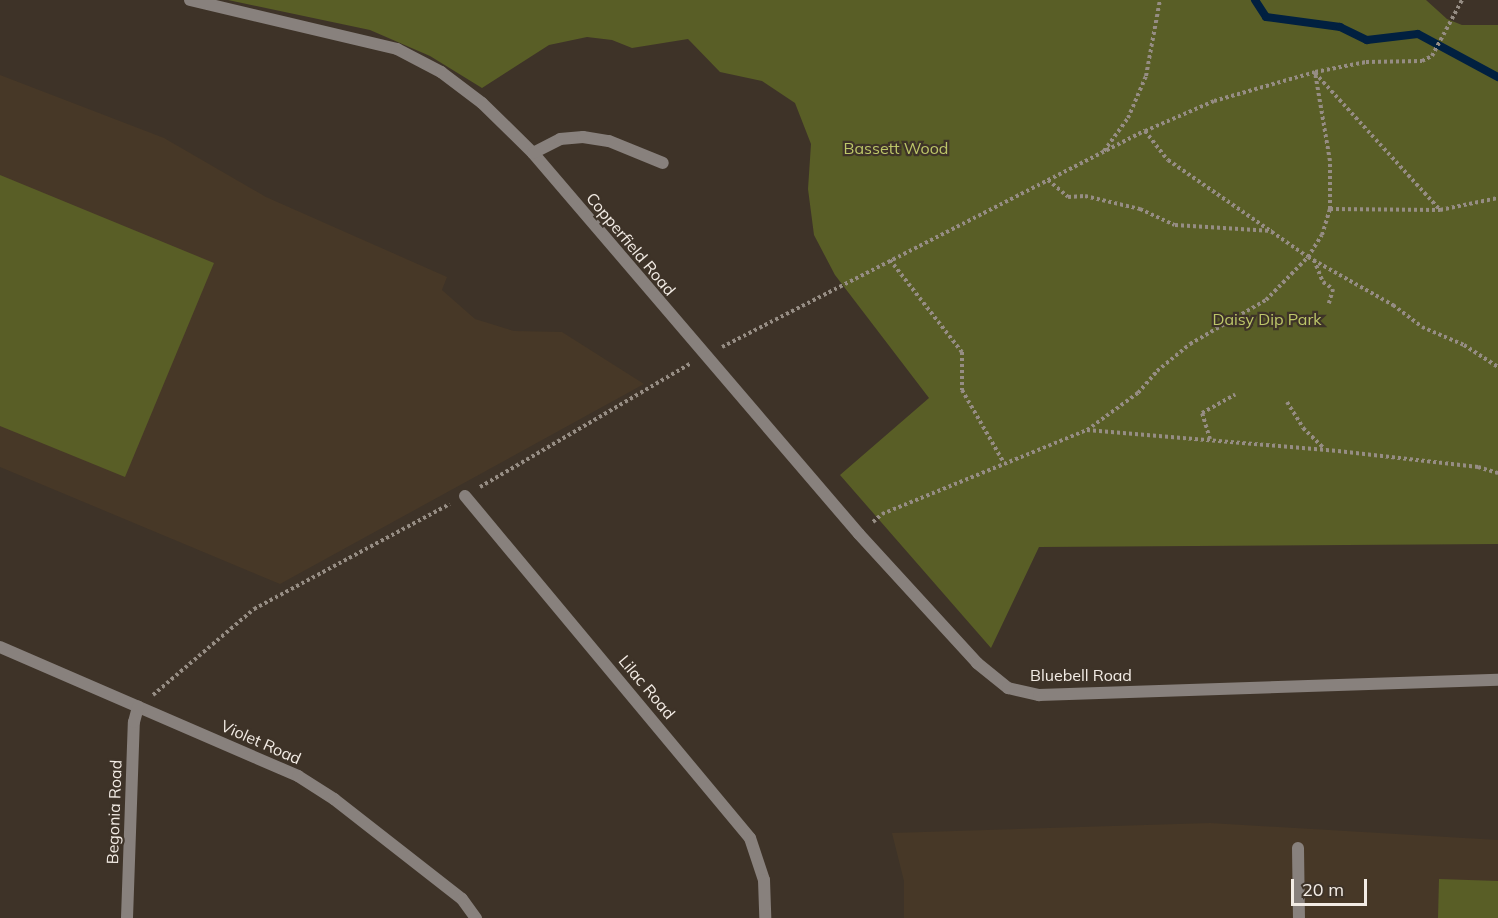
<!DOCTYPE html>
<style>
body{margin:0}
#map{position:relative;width:1498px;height:918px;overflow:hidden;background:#3e3328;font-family:Mulish,sans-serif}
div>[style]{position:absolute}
.built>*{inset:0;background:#473827}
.green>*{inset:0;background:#595e26}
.stream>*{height:8px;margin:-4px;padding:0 4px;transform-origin:4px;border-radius:4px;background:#012040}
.path>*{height:4px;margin-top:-2px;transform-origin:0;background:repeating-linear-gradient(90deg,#968d84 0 3px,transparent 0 6px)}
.lane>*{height:12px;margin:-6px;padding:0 6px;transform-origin:6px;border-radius:6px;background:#88817d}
.street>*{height:12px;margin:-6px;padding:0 6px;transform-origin:6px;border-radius:6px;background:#88817d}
span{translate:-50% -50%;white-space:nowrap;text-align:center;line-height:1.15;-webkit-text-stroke:4.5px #3e3328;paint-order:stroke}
.park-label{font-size:16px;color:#bdc669}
.street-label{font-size:16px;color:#f3ece5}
.scale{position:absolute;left:1291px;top:879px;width:76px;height:27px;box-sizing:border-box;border:3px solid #f3ece5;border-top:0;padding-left:8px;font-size:18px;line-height:21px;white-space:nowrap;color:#f3ece5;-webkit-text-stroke:4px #3e3328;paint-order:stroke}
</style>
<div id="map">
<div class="built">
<div style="clip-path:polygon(0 75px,164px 138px,266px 197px,447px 277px,442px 290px,475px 319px,514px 331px,562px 332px,644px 384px,280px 584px,0 467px)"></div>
<div style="clip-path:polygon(1210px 823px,1498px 840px,1498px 918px,904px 918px,904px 881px,892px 833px)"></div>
</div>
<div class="green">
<div style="clip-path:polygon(228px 0,1426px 0,1447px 19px,1462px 25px,1498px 25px,1498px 544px,1039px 547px,991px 648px,840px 475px,929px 398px,835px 275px,814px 235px,808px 189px,811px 144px,795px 103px,762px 81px,720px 72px,688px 39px,632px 48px,612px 40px,587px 37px,549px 45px,482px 88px,430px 56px,370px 30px)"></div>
<div style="clip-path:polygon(0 175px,214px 263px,125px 477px,0 426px)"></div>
<div style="clip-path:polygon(1439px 879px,1498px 881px,1498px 918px,1438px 918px)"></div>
</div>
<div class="stream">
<div style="left:1255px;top:0;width:20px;rotate:57deg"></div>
<div style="left:1266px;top:17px;width:75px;rotate:7.7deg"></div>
<div style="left:1340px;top:27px;width:30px;rotate:26deg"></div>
<div style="left:1367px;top:40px;width:51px;rotate:-6.7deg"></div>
<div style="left:1418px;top:34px;width:91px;rotate:28.3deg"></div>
</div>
<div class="path">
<div style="left:1315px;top:73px;width:185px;rotate:47.6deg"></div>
<div style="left:1145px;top:131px;width:37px;rotate:52deg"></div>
<div style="left:1168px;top:160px;width:170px;rotate:34.7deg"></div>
<div style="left:1308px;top:257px;width:98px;rotate:29.5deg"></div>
<div style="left:1393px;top:305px;width:36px;rotate:37deg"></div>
<div style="left:1422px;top:327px;width:46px;rotate:23.2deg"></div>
<div style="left:1464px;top:345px;width:40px;rotate:32.9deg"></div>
<div style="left:1104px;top:151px;width:41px;rotate:-54deg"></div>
<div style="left:1128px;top:118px;width:46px;rotate:-66.8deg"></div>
<div style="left:1146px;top:76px;width:77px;rotate:-79.6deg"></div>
<div style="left:1048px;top:180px;width:26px;rotate:40deg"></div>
<div style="left:1068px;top:197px;width:17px;rotate:-3deg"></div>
<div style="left:1085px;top:196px;width:57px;rotate:13.3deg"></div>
<div style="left:1140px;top:209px;width:38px;rotate:25deg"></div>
<div style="left:1175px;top:225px;width:97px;rotate:3.5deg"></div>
<div style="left:1330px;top:209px;width:110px;rotate:0.5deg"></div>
<div style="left:1440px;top:210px;width:59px;rotate:-11.7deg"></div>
<div style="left:890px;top:260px;width:117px;rotate:52deg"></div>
<div style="left:962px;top:352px;width:38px;rotate:90deg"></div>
<div style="left:962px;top:390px;width:84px;rotate:60.1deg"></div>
<div style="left:1314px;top:260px;width:24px;rotate:68deg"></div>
<div style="left:1323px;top:282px;width:12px;rotate:35deg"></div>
<div style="left:1333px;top:289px;width:15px;rotate:106deg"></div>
<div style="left:722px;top:347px;width:475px;rotate:-27.1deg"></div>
<div style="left:1145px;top:131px;width:75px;rotate:-23.5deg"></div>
<div style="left:1214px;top:101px;width:105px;rotate:-16deg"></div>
<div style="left:1315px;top:72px;width:52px;rotate:-11.1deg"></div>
<div style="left:1366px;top:62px;width:56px;rotate:-1deg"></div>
<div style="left:1422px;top:61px;width:11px;rotate:-27deg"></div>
<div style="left:1432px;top:56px;width:64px;rotate:-61.8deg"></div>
<div style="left:1287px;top:402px;width:31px;rotate:58deg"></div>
<div style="left:1303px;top:428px;width:30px;rotate:44deg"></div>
<div style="left:1087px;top:430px;width:252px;rotate:4.8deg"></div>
<div style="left:1338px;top:451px;width:141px;rotate:6.5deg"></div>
<div style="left:1478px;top:467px;width:21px;rotate:17deg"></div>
<div style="left:1210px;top:439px;width:27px;rotate:-107deg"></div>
<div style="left:1202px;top:413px;width:38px;rotate:-29deg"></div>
<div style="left:480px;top:487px;width:245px;rotate:-30.4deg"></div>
<div style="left:873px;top:522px;width:12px;rotate:-42deg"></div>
<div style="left:882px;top:514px;width:222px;rotate:-22.3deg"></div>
<div style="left:1087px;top:430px;width:63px;rotate:-36deg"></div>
<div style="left:1138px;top:393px;width:29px;rotate:-49deg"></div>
<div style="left:1157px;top:371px;width:43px;rotate:-39.3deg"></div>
<div style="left:1190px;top:344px;width:88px;rotate:-30.1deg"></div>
<div style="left:1266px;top:300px;width:60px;rotate:-45.7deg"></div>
<div style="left:1308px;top:257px;width:26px;rotate:-58deg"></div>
<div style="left:1322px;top:235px;width:27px;rotate:-73deg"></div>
<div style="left:1330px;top:209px;width:48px;rotate:-90deg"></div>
<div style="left:1330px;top:161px;width:90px;rotate:-99.6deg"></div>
<div style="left:153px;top:695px;width:133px;rotate:-40.4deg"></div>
<div style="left:254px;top:609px;width:222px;rotate:-28.2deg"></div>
</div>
<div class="lane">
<div style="left:1298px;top:848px;width:70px;rotate:89.2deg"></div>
</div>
<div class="street">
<div style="left:190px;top:0;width:213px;rotate:13.3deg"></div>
<div style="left:397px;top:49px;width:50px;rotate:27.6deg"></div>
<div style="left:441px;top:72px;width:51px;rotate:37.1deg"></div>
<div style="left:482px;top:103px;width:71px;rotate:44.4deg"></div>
<div style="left:533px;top:153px;width:501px;rotate:49.45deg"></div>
<div style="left:859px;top:534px;width:175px;rotate:47.5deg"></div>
<div style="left:977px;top:663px;width:40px;rotate:39deg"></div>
<div style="left:1008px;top:688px;width:32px;rotate:13deg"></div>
<div style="left:1039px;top:695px;width:459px;rotate:-1.9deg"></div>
<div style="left:533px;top:153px;width:30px;rotate:-27deg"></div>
<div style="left:560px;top:139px;width:23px;rotate:-5deg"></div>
<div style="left:583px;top:137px;width:26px;rotate:9deg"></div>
<div style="left:609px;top:141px;width:58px;rotate:22.2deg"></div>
<div style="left:465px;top:496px;width:445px;rotate:50.2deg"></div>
<div style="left:750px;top:838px;width:44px;rotate:71.6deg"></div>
<div style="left:764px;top:880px;width:38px;rotate:88deg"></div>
<div style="left:0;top:647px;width:325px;rotate:23.4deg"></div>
<div style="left:298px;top:776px;width:43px;rotate:32.6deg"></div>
<div style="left:334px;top:799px;width:162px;rotate:38deg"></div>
<div style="left:462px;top:899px;width:24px;rotate:54deg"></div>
<div style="left:127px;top:918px;width:196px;rotate:-88deg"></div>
<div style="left:134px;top:722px;width:16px;rotate:-75deg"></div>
</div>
<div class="park-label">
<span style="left:896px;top:148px">Bassett Wood</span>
<span style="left:1267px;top:319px">Daisy Dip Park</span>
</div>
<div class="street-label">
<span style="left:631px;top:244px;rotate:50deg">Copperfield Road</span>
<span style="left:1081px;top:675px">Bluebell Road</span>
<span style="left:647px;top:687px;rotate:50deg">Lilac Road</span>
<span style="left:261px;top:742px;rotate:24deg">Violet Road</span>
<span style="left:114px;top:812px;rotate:-88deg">Begonia Road</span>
</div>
<div class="scale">20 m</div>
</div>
